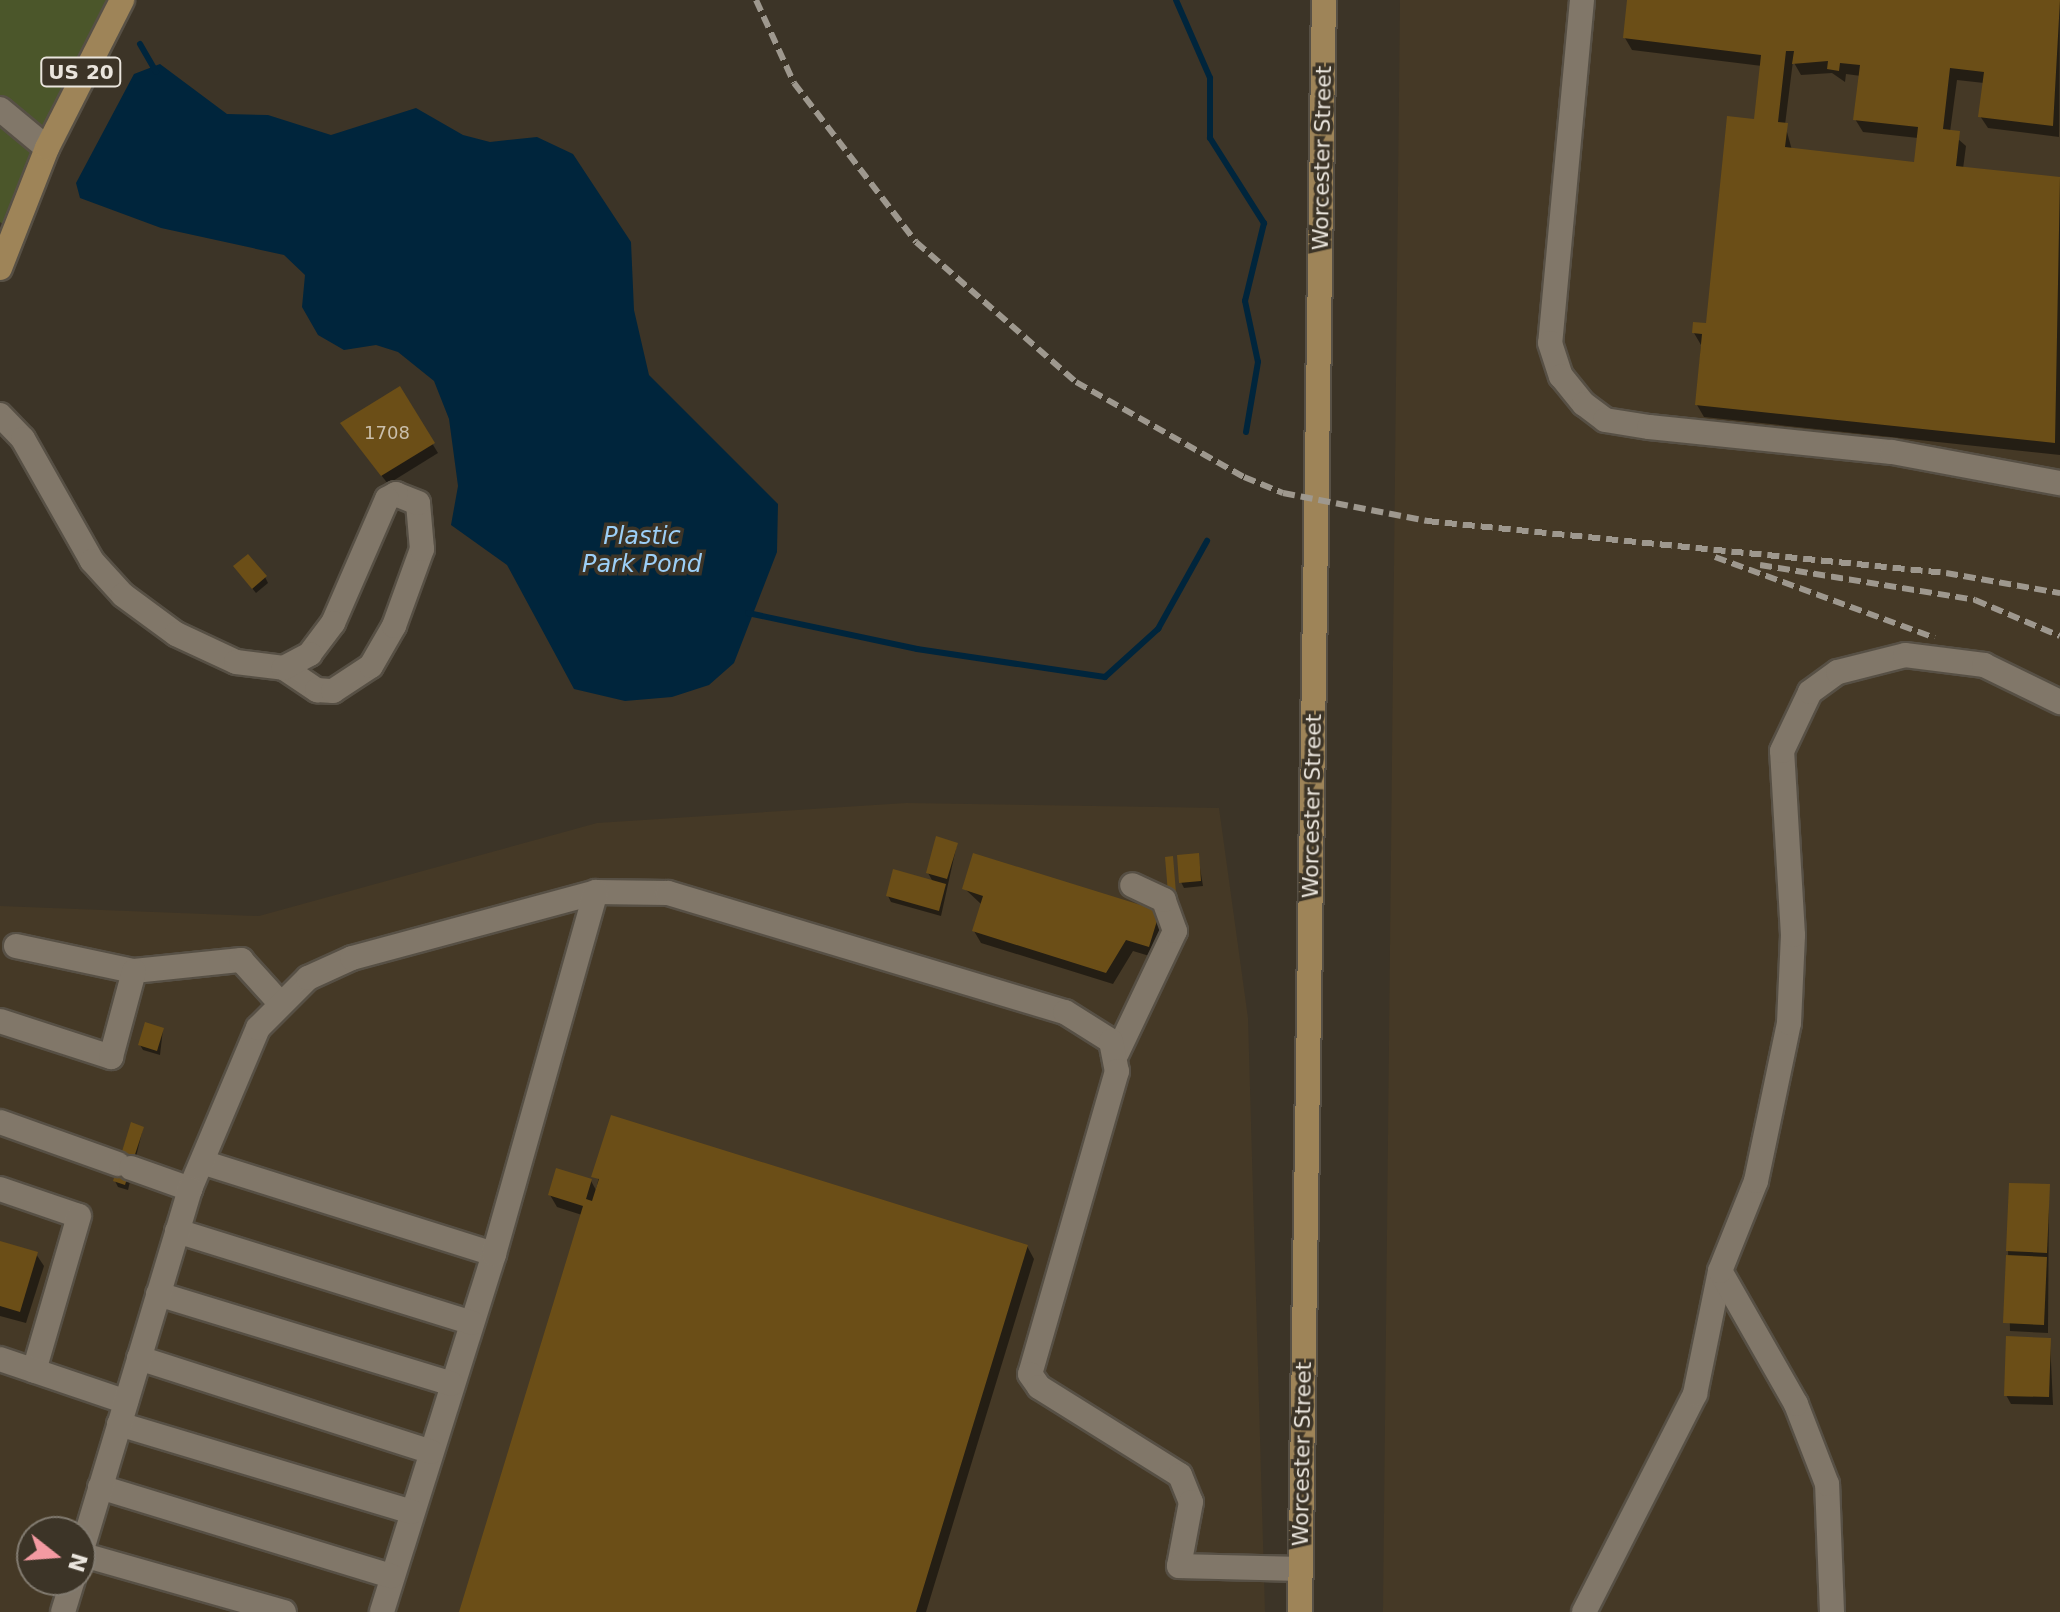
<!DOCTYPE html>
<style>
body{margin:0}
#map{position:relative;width:2060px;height:1612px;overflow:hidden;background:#3c3427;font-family:"DejaVu Sans",sans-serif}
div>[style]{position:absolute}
.built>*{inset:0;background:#453926}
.green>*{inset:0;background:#4b562a}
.water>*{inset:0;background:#00253c}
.shadow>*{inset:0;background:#0007}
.stream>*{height:6px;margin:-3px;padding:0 3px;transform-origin:3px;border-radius:3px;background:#00253c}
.building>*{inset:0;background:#6b4e17}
.roads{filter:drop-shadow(2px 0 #575045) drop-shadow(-2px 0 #575045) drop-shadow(0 2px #575045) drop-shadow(0 -2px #575045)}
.minor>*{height:24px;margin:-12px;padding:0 12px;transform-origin:12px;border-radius:12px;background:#817769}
.major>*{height:24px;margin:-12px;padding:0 12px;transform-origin:12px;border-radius:12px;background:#9e8458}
.rail>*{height:6px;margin-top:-3px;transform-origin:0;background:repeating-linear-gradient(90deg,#9e988e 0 12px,transparent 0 18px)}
span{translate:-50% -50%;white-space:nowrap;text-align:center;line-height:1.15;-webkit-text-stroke:7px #3c3427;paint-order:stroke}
.number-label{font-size:18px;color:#cabfac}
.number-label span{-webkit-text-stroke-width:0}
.shield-label span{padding:2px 6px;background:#3c3427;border:2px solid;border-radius:6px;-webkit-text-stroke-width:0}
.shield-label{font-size:20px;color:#eae5dd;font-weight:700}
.street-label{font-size:22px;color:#eae5dd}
.water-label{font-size:24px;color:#9ccff7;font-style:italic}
.north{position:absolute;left:16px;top:1516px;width:80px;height:80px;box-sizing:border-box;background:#3c3427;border:2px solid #827b70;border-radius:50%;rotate:107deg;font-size:22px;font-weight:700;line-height:32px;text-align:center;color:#eae5dd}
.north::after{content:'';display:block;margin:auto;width:28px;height:36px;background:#f49aa2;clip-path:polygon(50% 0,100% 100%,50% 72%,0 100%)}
</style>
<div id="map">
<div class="built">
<div style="clip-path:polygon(1400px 0,2060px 0,2060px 1612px,1383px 1612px)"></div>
<div style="clip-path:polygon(evenodd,906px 803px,1219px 808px,1248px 1018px,1265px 1612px,0 1612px,0 906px,259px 916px,597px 823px,906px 803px,32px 1532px,80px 1532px,80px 1580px,32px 1580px,32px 1532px)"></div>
</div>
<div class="green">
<div style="clip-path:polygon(0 0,130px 0,4px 225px,0 222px)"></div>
</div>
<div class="water">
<div style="clip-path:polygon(160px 64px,227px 114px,268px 115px,331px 135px,416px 108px,463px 135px,490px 142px,537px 137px,573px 154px,631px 242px,634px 310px,649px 375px,778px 504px,777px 552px,734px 663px,709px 685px,672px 697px,625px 701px,574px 689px,507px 565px,451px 525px,458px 486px,449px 419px,434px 381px,398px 352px,376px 345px,344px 350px,318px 335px,302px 307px,305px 275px,284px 255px,161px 228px,80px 198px,76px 183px,134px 74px)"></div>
</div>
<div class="shadow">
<div style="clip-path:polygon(evenodd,1629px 0,2060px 0,2059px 137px,1988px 128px,1980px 116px,1984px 83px,1957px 80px,1950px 132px,1966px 146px,1963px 169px,2060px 179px,2060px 455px,1704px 417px,1697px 405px,1701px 345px,1694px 333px,1707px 325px,1756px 121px,1762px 66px,1632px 50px,1625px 38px,1629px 0,1793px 61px,1801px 75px,1832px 73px,1845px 82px,1846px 74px,1861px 76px,1855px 119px,1863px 132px,1918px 138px,1915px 164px,1792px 150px,1785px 125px,1793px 61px)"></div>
<div style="clip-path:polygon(399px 389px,438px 453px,388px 484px,342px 424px)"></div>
<div style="clip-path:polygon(239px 572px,265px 577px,268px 583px,256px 593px)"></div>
<div style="clip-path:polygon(957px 844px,941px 916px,891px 902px,888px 896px,933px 882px,928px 873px)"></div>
<div style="clip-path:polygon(1198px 856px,1203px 886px,1184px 888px,1181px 882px)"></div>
<div style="clip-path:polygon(965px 889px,1159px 912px,1166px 925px,1156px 958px,1133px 951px,1113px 984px,981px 943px,974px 931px,982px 905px)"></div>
<div style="clip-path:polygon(163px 1029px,160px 1055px,143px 1050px,140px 1045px)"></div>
<div style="clip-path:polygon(612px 1118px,1027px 1246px,1034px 1259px,926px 1612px,461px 1612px,582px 1215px,557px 1207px,550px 1195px,591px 1181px,596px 1190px)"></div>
<div style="clip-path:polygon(143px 1128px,128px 1190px,118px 1187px,115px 1181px)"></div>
<div style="clip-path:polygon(2049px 1186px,2048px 1333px,2010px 1331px,2008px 1250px)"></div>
<div style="clip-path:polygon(0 1243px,36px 1254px,44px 1266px,26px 1323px,0 1316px)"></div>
<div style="clip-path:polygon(2050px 1340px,2053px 1405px,2011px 1404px,2006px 1395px)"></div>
</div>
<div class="stream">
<div style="left:1176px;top:0;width:85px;rotate:66.4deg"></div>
<div style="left:1210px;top:78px;width:60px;rotate:90deg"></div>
<div style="left:1210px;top:138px;width:101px;rotate:57.6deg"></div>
<div style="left:1264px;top:223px;width:80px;rotate:103.7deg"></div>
<div style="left:1245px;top:301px;width:62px;rotate:78deg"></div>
<div style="left:1258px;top:362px;width:71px;rotate:99.7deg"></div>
<div style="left:140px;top:44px;width:32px;rotate:60deg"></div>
<div style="left:748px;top:613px;width:173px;rotate:12deg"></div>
<div style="left:917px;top:649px;width:190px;rotate:8.5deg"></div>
<div style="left:1105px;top:677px;width:72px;rotate:-42.2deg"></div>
<div style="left:1158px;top:629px;width:101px;rotate:-60.9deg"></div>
</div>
<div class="building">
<div style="clip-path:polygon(evenodd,1627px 0,2060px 0,2053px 126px,1978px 117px,1984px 72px,1950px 68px,1943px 129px,1960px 131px,1956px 166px,2060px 177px,2055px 443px,1695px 405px,1702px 334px,1692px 333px,1693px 322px,1706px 323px,1727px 116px,1754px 119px,1761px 55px,1623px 38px,1627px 0,1786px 51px,1794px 51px,1792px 64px,1828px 61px,1827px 69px,1839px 71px,1840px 63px,1860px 65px,1853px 120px,1918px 127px,1914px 162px,1785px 147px,1788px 123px,1778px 122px,1786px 51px)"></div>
<div style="clip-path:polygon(400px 386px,435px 443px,381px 476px,340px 423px)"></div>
<div style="clip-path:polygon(248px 554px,267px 576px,252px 589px,233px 566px)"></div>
<div style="clip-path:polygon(936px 836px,958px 843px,947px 879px,926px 873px)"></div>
<div style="clip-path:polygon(973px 853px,1160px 911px,1149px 947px,1126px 940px,1106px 973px,972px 931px,983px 896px,962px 889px)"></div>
<div style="clip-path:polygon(1199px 853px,1201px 881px,1179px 883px,1177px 855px)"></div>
<div style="clip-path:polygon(1173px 856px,1176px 893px,1168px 893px,1165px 857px)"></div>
<div style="clip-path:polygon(893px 869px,946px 884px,939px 911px,886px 896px)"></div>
<div style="clip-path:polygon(145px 1022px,164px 1028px,157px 1051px,138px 1045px)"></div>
<div style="clip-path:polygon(611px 1115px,1028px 1245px,916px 1612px,459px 1612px,583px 1206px,548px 1195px,556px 1168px,592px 1179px,586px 1199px,592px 1201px,599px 1179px,591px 1177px)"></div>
<div style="clip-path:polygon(131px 1122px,144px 1127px,125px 1185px,113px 1181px)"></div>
<div style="clip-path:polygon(2009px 1183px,2050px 1184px,2047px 1253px,2006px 1251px)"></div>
<div style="clip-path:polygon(0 1241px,38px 1252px,20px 1312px,0 1306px)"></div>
<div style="clip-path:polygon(2006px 1255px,2047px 1257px,2044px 1325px,2003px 1323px)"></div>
<div style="clip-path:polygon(2006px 1336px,2051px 1338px,2049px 1397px,2004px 1396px)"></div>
</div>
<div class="roads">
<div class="minor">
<div style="left:1582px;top:0;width:344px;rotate:95.3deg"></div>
<div style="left:1550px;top:343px;width:35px;rotate:72deg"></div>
<div style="left:1561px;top:376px;width:36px;rotate:51deg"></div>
<div style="left:1584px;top:404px;width:26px;rotate:37deg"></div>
<div style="left:1605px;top:420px;width:45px;rotate:9deg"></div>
<div style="left:1649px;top:427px;width:244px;rotate:5.9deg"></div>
<div style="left:1892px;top:452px;width:171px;rotate:10.5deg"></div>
<div style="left:0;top:109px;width:61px;rotate:39.7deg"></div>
<div style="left:0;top:415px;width:33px;rotate:46deg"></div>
<div style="left:23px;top:439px;width:140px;rotate:60.5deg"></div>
<div style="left:92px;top:561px;width:46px;rotate:47.6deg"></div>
<div style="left:123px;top:595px;width:66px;rotate:36.3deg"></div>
<div style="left:176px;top:634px;width:66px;rotate:25deg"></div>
<div style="left:236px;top:662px;width:48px;rotate:7.1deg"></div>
<div style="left:284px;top:668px;width:40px;rotate:34deg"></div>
<div style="left:317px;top:690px;width:16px;rotate:4deg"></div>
<div style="left:333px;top:691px;width:45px;rotate:-33.3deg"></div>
<div style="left:371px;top:666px;width:46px;rotate:-60.1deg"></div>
<div style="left:394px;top:626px;width:82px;rotate:-70deg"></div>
<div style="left:422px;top:549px;width:46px;rotate:-95deg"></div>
<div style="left:418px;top:503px;width:24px;rotate:-158deg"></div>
<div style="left:396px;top:494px;width:10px;rotate:151deg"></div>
<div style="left:387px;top:499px;width:135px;rotate:113.5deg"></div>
<div style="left:333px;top:623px;width:39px;rotate:127deg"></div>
<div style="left:310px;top:654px;width:30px;rotate:152deg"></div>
<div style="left:16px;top:946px;width:121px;rotate:12deg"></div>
<div style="left:134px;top:971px;width:108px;rotate:-5.9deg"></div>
<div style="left:241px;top:960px;width:58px;rotate:47.8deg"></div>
<div style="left:0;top:1021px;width:117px;rotate:18deg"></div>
<div style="left:111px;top:1057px;width:89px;rotate:-75deg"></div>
<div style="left:1117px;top:1053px;width:135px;rotate:-64.6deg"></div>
<div style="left:1175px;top:931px;width:33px;rotate:-110deg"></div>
<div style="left:1164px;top:900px;width:35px;rotate:-155deg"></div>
<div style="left:0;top:1122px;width:125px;rotate:19.6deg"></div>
<div style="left:205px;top:1163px;width:303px;rotate:17.5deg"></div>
<div style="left:494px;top:1254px;width:375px;rotate:107.4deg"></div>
<div style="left:131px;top:1168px;width:63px;rotate:19.6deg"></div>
<div style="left:190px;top:1189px;width:175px;rotate:-67.1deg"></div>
<div style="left:258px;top:1028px;width:71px;rotate:-45deg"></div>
<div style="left:308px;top:978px;width:48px;rotate:-24.4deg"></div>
<div style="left:352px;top:958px;width:253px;rotate:-15.1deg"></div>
<div style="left:596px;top:892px;width:72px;rotate:0.8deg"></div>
<div style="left:668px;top:893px;width:414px;rotate:16.7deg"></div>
<div style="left:1065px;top:1012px;width:54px;rotate:32.2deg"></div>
<div style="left:1111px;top:1041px;width:31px;rotate:79deg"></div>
<div style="left:1117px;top:1071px;width:315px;rotate:106deg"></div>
<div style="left:1030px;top:1374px;width:16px;rotate:55deg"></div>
<div style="left:1039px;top:1387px;width:166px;rotate:32deg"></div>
<div style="left:1180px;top:1475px;width:29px;rotate:68deg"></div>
<div style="left:1191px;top:1502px;width:65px;rotate:100.6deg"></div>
<div style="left:1179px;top:1566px;width:121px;rotate:1.4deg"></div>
<div style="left:0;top:1189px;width:83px;rotate:18.9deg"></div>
<div style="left:79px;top:1216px;width:161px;rotate:106.2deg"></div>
<div style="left:177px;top:1231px;width:309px;rotate:17.3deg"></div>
<div style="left:494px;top:1254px;width:376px;rotate:-74.3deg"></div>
<div style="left:158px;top:1294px;width:307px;rotate:17deg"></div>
<div style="left:139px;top:1358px;width:307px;rotate:17.8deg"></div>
<div style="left:0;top:1359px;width:133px;rotate:18.8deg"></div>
<div style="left:119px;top:1424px;width:306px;rotate:16.7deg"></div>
<div style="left:100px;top:1487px;width:305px;rotate:17deg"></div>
<div style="left:80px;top:1554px;width:212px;rotate:15.9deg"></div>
<div style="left:80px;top:1556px;width:383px;rotate:-73.3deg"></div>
<div style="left:63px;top:1612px;width:34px;rotate:-73deg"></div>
<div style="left:1584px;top:1612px;width:245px;rotate:-63deg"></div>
<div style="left:1695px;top:1394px;width:126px;rotate:-78.5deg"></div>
<div style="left:1832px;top:1612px;width:128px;rotate:-92.2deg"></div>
<div style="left:1827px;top:1484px;width:86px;rotate:-111.2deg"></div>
<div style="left:1796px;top:1404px;width:153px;rotate:-119.7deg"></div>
<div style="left:1720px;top:1271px;width:97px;rotate:-68.2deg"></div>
<div style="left:1756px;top:1181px;width:161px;rotate:-78.2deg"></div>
<div style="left:1789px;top:1023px;width:88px;rotate:-87.4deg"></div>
<div style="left:1793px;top:935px;width:184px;rotate:-93.4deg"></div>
<div style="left:1782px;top:751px;width:65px;rotate:-64.6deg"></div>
<div style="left:1810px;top:692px;width:34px;rotate:-36deg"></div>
<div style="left:1838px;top:672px;width:69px;rotate:-14.2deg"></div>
<div style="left:1905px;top:655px;width:80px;rotate:7.2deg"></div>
<div style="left:1984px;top:665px;width:85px;rotate:26deg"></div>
</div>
<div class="major">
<div style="left:0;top:268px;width:129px;rotate:-68.6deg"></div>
<div style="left:47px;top:148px;width:166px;rotate:-63.1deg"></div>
<div style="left:1300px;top:1612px;width:1612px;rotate:-89.15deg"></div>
</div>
</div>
<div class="rail">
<div style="left:756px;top:0;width:91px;rotate:65.4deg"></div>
<div style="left:794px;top:83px;width:200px;rotate:52.5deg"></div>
<div style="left:916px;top:242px;width:213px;rotate:41.2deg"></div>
<div style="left:1076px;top:382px;width:193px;rotate:29.5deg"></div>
<div style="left:1244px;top:477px;width:42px;rotate:22.3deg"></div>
<div style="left:1283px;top:493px;width:147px;rotate:11deg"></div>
<div style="left:1427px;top:521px;width:522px;rotate:5.72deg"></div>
<div style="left:1946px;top:573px;width:116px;rotate:10deg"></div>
<div style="left:1715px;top:557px;width:234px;rotate:20.2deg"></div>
<div style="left:1760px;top:565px;width:218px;rotate:9.2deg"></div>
<div style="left:1975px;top:600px;width:92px;rotate:23deg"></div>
</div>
<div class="number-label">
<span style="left:387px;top:433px">1708</span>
</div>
<div class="shield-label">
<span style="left:81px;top:72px">US 20</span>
</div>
<div class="street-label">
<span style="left:1322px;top:158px;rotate:-89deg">Worcester Street</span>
<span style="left:1312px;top:806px;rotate:-89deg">Worcester Street</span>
<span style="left:1302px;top:1454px;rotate:-89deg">Worcester Street</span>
</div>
<div class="water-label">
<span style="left:642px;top:551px">Plastic<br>Park Pond</span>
</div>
<div class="north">N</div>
</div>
